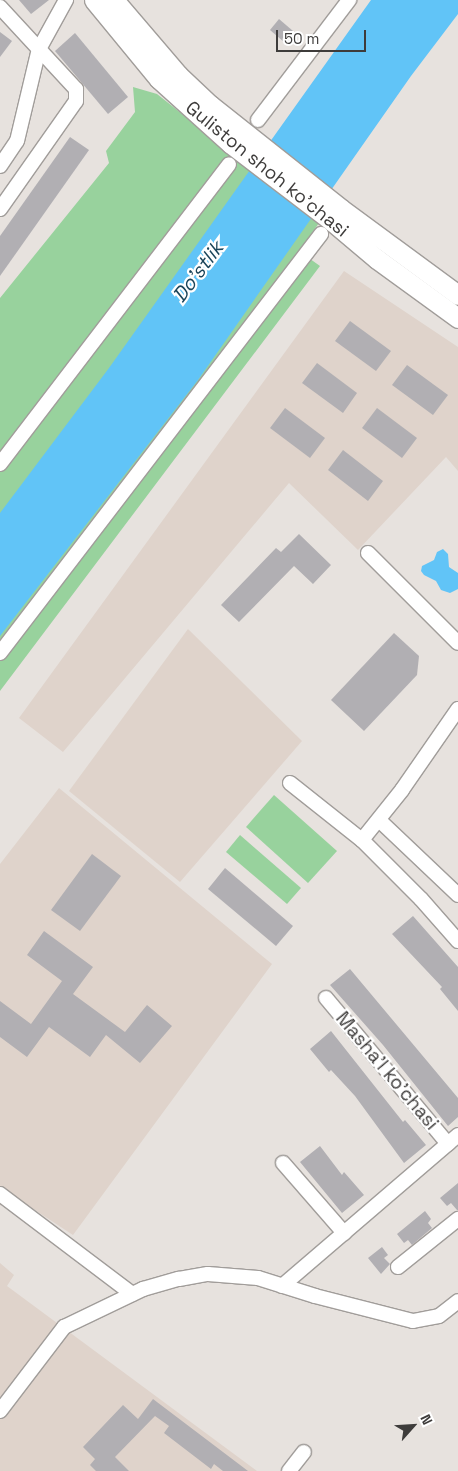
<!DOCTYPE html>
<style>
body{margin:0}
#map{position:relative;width:458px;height:1471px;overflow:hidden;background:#e7e2de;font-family:"Space Grotesk",sans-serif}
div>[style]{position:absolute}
.built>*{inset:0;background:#dfd3cb}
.green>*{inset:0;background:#98d29d}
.water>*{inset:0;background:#61c4f7}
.building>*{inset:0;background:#b1afb3}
.roads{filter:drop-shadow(1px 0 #a19d9a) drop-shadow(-1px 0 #a19d9a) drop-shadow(0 1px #a19d9a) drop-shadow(0 -1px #a19d9a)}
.street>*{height:14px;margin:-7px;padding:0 7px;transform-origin:7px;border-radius:7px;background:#fff}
.secondary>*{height:19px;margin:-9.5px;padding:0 9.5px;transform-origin:9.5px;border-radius:9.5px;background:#fff}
span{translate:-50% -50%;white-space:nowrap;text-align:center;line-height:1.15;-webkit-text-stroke:4.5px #fff;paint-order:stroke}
.street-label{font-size:19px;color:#3e3c3b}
.water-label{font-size:20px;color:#1b455a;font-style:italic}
.north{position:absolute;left:388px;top:1401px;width:50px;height:50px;-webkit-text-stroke:4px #fff;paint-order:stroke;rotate:64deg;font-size:14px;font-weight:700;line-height:20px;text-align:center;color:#3e3c3b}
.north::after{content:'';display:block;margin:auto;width:18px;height:22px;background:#3e3c3b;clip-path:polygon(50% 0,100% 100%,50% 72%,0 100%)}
.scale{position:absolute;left:276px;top:30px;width:90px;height:22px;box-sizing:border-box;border:2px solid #3e3c3b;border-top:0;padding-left:6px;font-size:15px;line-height:18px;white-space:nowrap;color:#3e3c3b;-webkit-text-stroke:4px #fff;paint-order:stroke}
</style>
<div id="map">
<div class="built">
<div style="clip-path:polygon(344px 271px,458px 347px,458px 471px,446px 457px,358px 550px,289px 483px,63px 752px,19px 718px)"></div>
<div style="clip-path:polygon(188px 629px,302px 741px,180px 882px,69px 791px)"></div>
<div style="clip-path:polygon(59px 788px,272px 964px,73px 1235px,9px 1193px,0 1206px,0 864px)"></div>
<div style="clip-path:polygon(0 1263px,14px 1275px,7px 1286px,257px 1471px,0 1471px)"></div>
</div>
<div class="green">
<div style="clip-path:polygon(133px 87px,157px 94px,319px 223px,299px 251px,320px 266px,0 691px,0 298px,109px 163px,106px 151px,135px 112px)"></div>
<div style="clip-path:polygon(274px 795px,337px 851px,308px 883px,246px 827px)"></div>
<div style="clip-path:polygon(240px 835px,301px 888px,287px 904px,226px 852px)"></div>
</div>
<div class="water">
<div style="clip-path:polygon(371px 0,458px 0,458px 14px,411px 76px,198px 380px,0 636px,0 513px,109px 368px)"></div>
<div style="clip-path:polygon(443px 549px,448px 554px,449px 567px,458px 573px,458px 589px,450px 593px,441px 590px,436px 581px,424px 575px,421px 571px,422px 566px,434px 560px,437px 552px)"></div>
</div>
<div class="building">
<div style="clip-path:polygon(19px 0,49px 0,31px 14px)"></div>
<div style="clip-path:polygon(279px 19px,293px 31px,284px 42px,270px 30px)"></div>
<div style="clip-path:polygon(0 32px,12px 41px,0 57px)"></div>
<div style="clip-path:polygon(75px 33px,128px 97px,108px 114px,55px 51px)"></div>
<div style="clip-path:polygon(70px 137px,89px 150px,0 276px,0 236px)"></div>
<div style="clip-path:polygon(350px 321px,391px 351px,376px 371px,335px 341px)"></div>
<div style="clip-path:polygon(317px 363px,357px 393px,343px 413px,302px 383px)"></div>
<div style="clip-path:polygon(407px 365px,448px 395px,433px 415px,392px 385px)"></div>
<div style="clip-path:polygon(285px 408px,325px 438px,310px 458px,270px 428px)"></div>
<div style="clip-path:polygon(377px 408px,417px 438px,402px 458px,362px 428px)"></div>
<div style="clip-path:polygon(343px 450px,383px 481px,368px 501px,328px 470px)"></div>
<div style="clip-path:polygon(299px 534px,331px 565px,313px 584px,294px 566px,239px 622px,221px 605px,276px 548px,281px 552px)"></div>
<div style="clip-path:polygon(394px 633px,419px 656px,417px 675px,364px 731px,331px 700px)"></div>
<div style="clip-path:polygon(92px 854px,121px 876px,80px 931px,51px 910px)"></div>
<div style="clip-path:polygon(225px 868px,293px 926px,276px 946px,208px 889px)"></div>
<div style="clip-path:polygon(413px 916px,458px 967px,458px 1011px,440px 989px,442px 987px,392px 934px)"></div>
<div style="clip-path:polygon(44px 931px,93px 967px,73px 994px,125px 1032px,147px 1005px,172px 1026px,140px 1063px,106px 1035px,90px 1057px,49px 1027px,27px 1057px,0 1037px,0 1001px,31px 1024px,62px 981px,27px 955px)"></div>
<div style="clip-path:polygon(350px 969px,458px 1098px,458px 1117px,448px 1126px,383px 1045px,330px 985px)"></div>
<div style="clip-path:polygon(331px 1031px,403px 1122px,405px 1120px,426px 1145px,404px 1163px,355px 1096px,331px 1070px,329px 1072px,310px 1049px)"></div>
<div style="clip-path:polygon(320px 1146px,342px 1175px,344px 1172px,364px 1195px,342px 1213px,300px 1162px)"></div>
<div style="clip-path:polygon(458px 1183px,458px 1210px,457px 1210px,451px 1203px,447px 1206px,440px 1198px)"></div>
<div style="clip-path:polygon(425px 1211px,431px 1219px,428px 1223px,432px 1228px,412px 1245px,408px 1240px,404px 1243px,397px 1234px)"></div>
<div style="clip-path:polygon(382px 1247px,388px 1255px,384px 1258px,390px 1264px,381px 1274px,368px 1258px)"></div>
<div style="clip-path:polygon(153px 1399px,248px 1471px,223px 1471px,214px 1464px,211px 1469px,164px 1433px,169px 1426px,155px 1416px,115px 1457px,129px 1471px,96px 1471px,90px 1465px,95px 1459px,83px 1447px,123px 1405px,138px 1419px)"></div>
</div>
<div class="roads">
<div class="street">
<div style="left:0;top:7px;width:112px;rotate:47.2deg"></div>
<div style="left:76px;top:89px;width:12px;rotate:90deg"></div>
<div style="left:76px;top:101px;width:132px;rotate:125.1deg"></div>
<div style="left:258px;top:120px;width:151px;rotate:-52.8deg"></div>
<div style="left:0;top:166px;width:30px;rotate:-56deg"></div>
<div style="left:17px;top:141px;width:95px;rotate:-76.6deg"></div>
<div style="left:39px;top:49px;width:56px;rotate:-61.1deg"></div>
<div style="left:0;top:464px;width:377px;rotate:-52.6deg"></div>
<div style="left:368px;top:553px;width:127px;rotate:45deg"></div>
<div style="left:0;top:653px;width:528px;rotate:-52.54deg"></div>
<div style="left:458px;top:709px;width:98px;rotate:124.7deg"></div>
<div style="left:402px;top:790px;width:64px;rotate:128.7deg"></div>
<div style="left:362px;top:840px;width:83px;rotate:45deg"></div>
<div style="left:421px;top:899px;width:56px;rotate:48.6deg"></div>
<div style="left:290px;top:783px;width:92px;rotate:38.4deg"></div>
<div style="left:379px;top:820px;width:109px;rotate:43.5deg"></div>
<div style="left:326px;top:998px;width:190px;rotate:50.1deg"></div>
<div style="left:283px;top:1163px;width:93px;rotate:48.9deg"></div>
<div style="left:0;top:1194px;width:166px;rotate:37.1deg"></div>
<div style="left:398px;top:1267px;width:77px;rotate:-38.7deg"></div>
<div style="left:282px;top:1286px;width:232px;rotate:-40.6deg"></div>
<div style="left:0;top:1411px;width:106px;rotate:-52.7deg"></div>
<div style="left:64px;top:1327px;width:88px;rotate:-25.7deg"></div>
<div style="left:143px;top:1289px;width:37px;rotate:-16deg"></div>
<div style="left:179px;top:1279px;width:29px;rotate:-10deg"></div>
<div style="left:208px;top:1274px;width:50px;rotate:4.6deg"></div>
<div style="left:258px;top:1278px;width:60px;rotate:17.5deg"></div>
<div style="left:315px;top:1296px;width:101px;rotate:14.3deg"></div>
<div style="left:413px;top:1321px;width:26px;rotate:-11deg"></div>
<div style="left:439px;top:1316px;width:24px;rotate:-38deg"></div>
<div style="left:289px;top:1471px;width:24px;rotate:-52deg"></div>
</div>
<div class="secondary">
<div style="left:94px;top:0;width:102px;rotate:50.6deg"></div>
<div style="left:159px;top:79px;width:97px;rotate:42.1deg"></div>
<div style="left:231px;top:144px;width:128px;rotate:37.4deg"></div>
<div style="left:333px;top:222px;width:57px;rotate:40.1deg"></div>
<div style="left:377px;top:259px;width:100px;rotate:36.1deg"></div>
<div style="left:114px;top:0;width:99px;rotate:49.5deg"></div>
<div style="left:178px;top:75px;width:44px;rotate:43.2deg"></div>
<div style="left:210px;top:105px;width:167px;rotate:38.4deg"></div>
<div style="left:341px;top:209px;width:145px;rotate:36.3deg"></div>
</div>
</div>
<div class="street-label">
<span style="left:267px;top:169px;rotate:39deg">Guliston shoh ko'chasi</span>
<span style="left:387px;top:1071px;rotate:50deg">Masha'l ko'chasi</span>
</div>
<div class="water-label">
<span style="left:198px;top:272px;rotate:-53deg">Do'stlik</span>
</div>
<div class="north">N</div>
<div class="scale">50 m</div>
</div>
